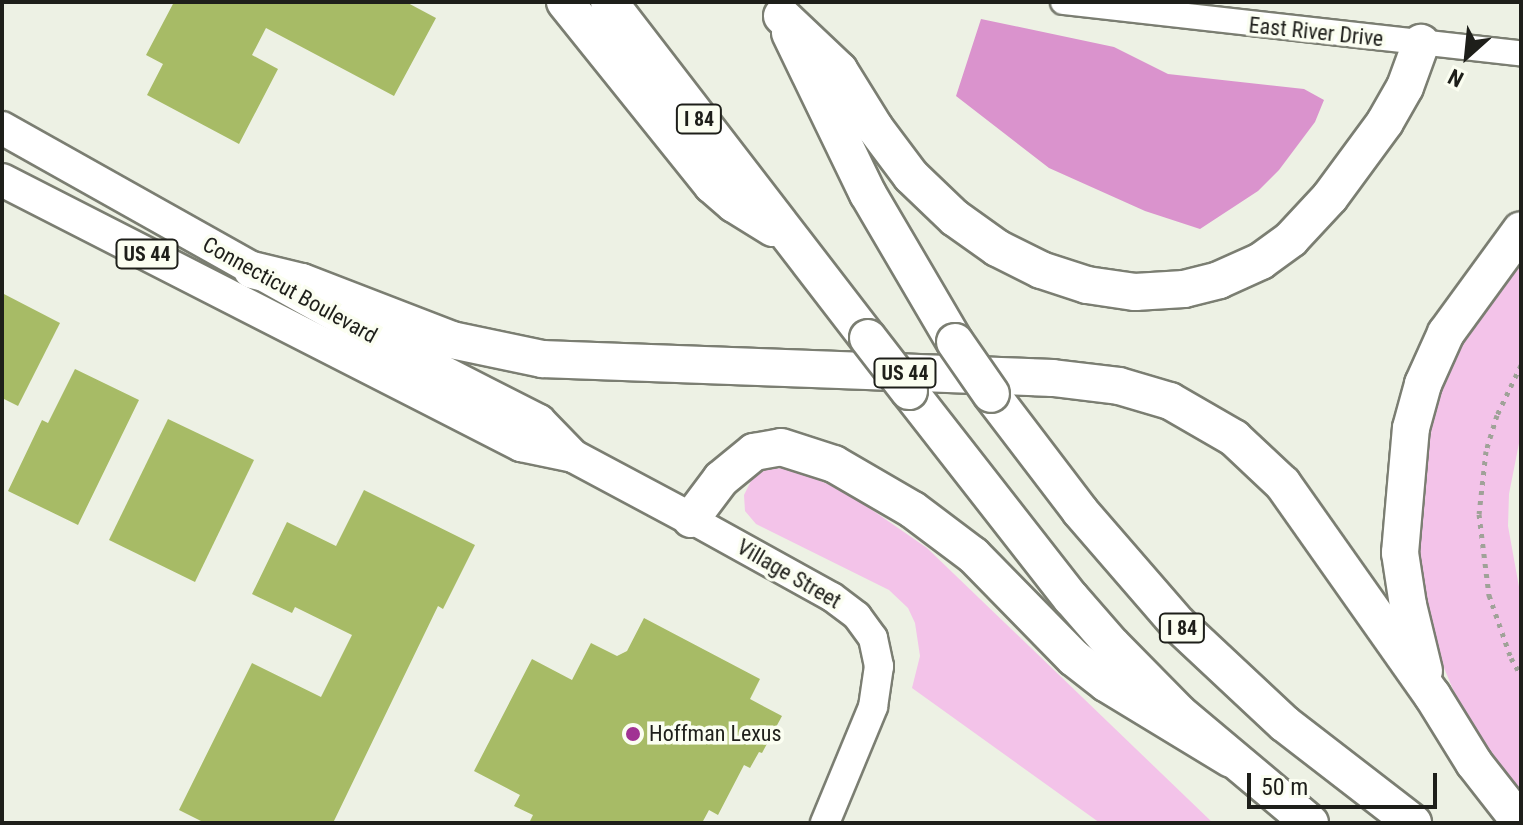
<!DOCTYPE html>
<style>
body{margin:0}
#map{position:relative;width:1523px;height:825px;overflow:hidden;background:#edf1e4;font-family:"Roboto Condensed",sans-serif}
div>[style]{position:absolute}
.green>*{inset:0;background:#f3c3e9}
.water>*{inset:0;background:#da93cd}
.building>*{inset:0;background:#a7bb66}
.path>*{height:5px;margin-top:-2.5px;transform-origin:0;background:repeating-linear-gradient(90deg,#9fa298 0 4px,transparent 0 10px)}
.roads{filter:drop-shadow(2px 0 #7b7e72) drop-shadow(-2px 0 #7b7e72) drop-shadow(0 2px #7b7e72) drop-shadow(0 -2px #7b7e72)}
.tertiary>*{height:24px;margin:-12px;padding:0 12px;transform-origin:12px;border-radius:12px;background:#fff}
.secondary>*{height:28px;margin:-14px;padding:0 14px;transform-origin:14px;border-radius:14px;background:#fff}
.primary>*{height:32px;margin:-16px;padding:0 16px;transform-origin:16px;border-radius:16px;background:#fff}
.motorway>*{height:36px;margin:-18px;padding:0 18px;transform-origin:18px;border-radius:18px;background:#fff}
.bridges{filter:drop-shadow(2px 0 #7b7e72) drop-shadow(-2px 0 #7b7e72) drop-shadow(0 2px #7b7e72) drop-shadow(0 -2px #7b7e72)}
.motorway-bridge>*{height:36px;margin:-18px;padding:0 18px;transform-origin:18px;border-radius:18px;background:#fff}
.dots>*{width:22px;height:22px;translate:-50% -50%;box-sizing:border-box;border:4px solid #fbfef1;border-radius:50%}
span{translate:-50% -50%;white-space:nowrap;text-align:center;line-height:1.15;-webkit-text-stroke:7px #fbfef1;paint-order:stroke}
.shield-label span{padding:2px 6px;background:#fbfef1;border:2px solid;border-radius:6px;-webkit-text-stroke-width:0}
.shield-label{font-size:20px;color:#1e1f1a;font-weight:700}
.street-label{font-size:22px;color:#1e1f1a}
.poi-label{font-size:22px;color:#1e1f1a}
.left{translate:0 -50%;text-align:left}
.frame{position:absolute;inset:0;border:4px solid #1e1f1a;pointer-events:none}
.north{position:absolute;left:1427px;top:16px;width:80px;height:80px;-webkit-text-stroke:6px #fbfef1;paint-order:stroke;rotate:207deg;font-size:22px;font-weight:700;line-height:32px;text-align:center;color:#1e1f1a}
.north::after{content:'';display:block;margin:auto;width:28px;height:36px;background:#1e1f1a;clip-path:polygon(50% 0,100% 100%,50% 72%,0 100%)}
.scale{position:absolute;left:1247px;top:773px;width:190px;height:36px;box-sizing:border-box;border:4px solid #1e1f1a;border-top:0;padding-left:10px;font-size:24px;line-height:28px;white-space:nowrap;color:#1e1f1a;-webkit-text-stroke:6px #fbfef1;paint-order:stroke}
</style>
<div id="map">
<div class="green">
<div style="clip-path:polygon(1521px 251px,1521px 433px,1509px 494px,1508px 526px,1521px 598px,1521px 791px,1494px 758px,1457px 699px,1434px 644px,1415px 566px,1413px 496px,1444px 365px)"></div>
<div style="clip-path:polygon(783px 468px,808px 475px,849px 494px,927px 548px,1213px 823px,1100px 823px,912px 688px,920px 656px,915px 623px,908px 608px,889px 590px,756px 524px,745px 511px,744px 495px,752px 479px,765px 470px)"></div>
</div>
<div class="water">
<div style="clip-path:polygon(981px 19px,1114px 47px,1168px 74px,1304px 89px,1324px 100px,1315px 122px,1279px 170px,1258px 191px,1200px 229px,1145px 211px,1049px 168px,956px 96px)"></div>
</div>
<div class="building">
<div style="clip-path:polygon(174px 2px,406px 2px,436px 18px,394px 96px,266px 28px,252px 55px,278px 69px,239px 144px,147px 95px,163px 64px,146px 55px)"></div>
<div style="clip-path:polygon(2px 293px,60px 323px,18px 406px,2px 398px)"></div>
<div style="clip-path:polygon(75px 369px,139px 400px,78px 525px,8px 491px,42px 420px,48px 423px)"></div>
<div style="clip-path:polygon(168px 419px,254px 460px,195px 582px,109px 540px)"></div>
<div style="clip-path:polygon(364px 490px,475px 545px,443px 609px,438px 606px,333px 823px,205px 823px,179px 810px,252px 663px,321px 697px,352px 635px,295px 607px,292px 613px,252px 594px,287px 522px,336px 546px)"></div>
<div style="clip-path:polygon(644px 618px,760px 679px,750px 699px,782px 716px,762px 753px,759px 752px,750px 768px,744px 765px,718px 815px,709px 810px,702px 823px,529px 823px,533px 815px,514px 806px,520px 795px,474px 771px,532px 659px,572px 680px,591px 643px,617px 656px,627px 651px)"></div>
</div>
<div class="path">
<div style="left:1521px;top:365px;width:55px;rotate:115.6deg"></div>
<div style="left:1497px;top:415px;width:38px;rotate:107deg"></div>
<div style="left:1486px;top:451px;width:63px;rotate:96.3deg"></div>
<div style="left:1479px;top:514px;width:82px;rotate:83deg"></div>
<div style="left:1489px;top:595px;width:67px;rotate:70.8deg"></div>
<div style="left:1511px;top:658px;width:20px;rotate:60deg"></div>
</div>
<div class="roads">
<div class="tertiary">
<div style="left:1063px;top:2px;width:461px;rotate:6.4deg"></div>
</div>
<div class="secondary">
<div style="left:691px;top:519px;width:161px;rotate:29deg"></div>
<div style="left:832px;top:597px;width:31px;rotate:37deg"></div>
<div style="left:857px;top:616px;width:27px;rotate:54deg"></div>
<div style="left:873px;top:638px;width:29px;rotate:78deg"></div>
<div style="left:879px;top:666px;width:41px;rotate:98.3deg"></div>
<div style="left:873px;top:707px;width:126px;rotate:112.5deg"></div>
</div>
<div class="primary">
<div style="left:2px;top:128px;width:423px;rotate:29.3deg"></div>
<div style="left:371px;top:335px;width:189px;rotate:27.1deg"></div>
<div style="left:539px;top:421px;width:49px;rotate:45.8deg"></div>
<div style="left:573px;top:456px;width:134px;rotate:28.1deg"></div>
<div style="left:2px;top:180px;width:583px;rotate:27.05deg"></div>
<div style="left:521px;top:445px;width:53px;rotate:11.9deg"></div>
</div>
<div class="motorway">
<div style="left:565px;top:2px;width:235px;rotate:51.2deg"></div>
<div style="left:712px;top:185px;width:29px;rotate:41deg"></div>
<div style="left:734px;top:204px;width:46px;rotate:31.6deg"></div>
<div style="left:609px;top:2px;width:424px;rotate:52.4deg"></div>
<div style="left:782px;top:16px;width:79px;rotate:43.5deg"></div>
<div style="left:839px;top:70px;width:68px;rotate:58.2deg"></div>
<div style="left:875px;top:128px;width:60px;rotate:53.1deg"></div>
<div style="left:911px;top:176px;width:61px;rotate:43.7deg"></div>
<div style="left:955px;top:218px;width:52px;rotate:35.5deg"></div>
<div style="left:997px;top:248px;width:49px;rotate:26.6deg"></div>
<div style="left:1041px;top:270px;width:48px;rotate:18.1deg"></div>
<div style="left:1087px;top:285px;width:49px;rotate:8.3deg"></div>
<div style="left:1135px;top:292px;width:49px;rotate:-3.5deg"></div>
<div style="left:1184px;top:289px;width:36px;rotate:-14deg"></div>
<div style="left:1219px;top:280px;width:46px;rotate:-24.3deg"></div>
<div style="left:1261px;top:261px;width:37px;rotate:-36deg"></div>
<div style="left:1291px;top:239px;width:57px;rotate:-47.1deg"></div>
<div style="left:1330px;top:197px;width:93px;rotate:-53.7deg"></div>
<div style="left:1385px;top:122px;width:40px;rotate:-60.3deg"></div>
<div style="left:1405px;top:87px;width:47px;rotate:-70deg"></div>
<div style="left:790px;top:33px;width:179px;rotate:64.2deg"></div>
<div style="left:868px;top:194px;width:172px;rotate:59.6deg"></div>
<div style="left:252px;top:270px;width:51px;rotate:13.5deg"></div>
<div style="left:302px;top:282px;width:161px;rotate:21.1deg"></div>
<div style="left:452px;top:340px;width:92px;rotate:11.9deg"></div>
<div style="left:542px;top:359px;width:511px;rotate:2.13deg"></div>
<div style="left:1053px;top:378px;width:66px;rotate:6.9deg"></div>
<div style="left:1119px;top:386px;width:53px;rotate:16.4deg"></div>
<div style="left:1170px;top:401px;width:74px;rotate:30deg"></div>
<div style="left:1234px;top:438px;width:67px;rotate:43.2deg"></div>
<div style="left:1283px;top:484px;width:258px;rotate:54.8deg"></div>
<div style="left:1432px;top:695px;width:80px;rotate:58.3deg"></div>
<div style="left:1474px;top:763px;width:76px;rotate:51.9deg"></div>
<div style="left:909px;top:391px;width:263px;rotate:52deg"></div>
<div style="left:1071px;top:598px;width:62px;rotate:48.9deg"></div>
<div style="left:1112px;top:645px;width:95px;rotate:45.4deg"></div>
<div style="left:1179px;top:713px;width:171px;rotate:40deg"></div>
<div style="left:991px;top:394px;width:147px;rotate:52.7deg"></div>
<div style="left:1080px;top:511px;width:150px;rotate:49.1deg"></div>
<div style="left:1178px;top:624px;width:146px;rotate:43.1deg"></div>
<div style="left:1285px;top:724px;width:162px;rotate:37.7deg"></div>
<div style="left:691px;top:519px;width:50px;rotate:-53.1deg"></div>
<div style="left:721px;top:479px;width:43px;rotate:-39.3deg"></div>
<div style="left:754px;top:452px;width:27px;rotate:-10deg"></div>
<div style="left:781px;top:447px;width:56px;rotate:17.8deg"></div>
<div style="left:834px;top:464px;width:91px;rotate:30.2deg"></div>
<div style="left:913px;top:510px;width:75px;rotate:36.9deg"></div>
<div style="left:973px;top:555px;width:144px;rotate:45.6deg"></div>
<div style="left:1074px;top:658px;width:41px;rotate:38deg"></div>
<div style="left:1106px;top:683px;width:146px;rotate:31.3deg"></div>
<div style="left:1424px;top:671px;width:68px;rotate:-103.6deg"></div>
<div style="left:1408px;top:605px;width:53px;rotate:-98.7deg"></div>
<div style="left:1400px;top:553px;width:125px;rotate:-85deg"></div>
<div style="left:1411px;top:428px;width:46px;rotate:-74.7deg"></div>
<div style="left:1423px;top:384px;width:56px;rotate:-65.7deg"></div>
<div style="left:1446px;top:333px;width:127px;rotate:-53.9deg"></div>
</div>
</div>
<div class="bridges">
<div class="motorway-bridge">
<div style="left:868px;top:338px;width:67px;rotate:52.3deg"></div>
<div style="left:955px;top:342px;width:63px;rotate:55.3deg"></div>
</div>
</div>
<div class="dots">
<div style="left:633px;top:734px;background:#a13393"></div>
</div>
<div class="shield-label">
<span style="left:699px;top:119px">I 84</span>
<span style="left:147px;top:254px">US 44</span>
<span style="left:905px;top:373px">US 44</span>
<span style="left:1182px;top:628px">I 84</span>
</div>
<div class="street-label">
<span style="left:1316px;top:32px;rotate:6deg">East River Drive</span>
<span style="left:290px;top:290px;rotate:29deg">Connecticut Boulevard</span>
<span style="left:789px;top:574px;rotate:30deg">Village Street</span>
</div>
<div class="poi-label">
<span class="left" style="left:649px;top:734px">Hoffman Lexus</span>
</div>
<div class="frame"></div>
<div class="north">N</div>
<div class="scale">50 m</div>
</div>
